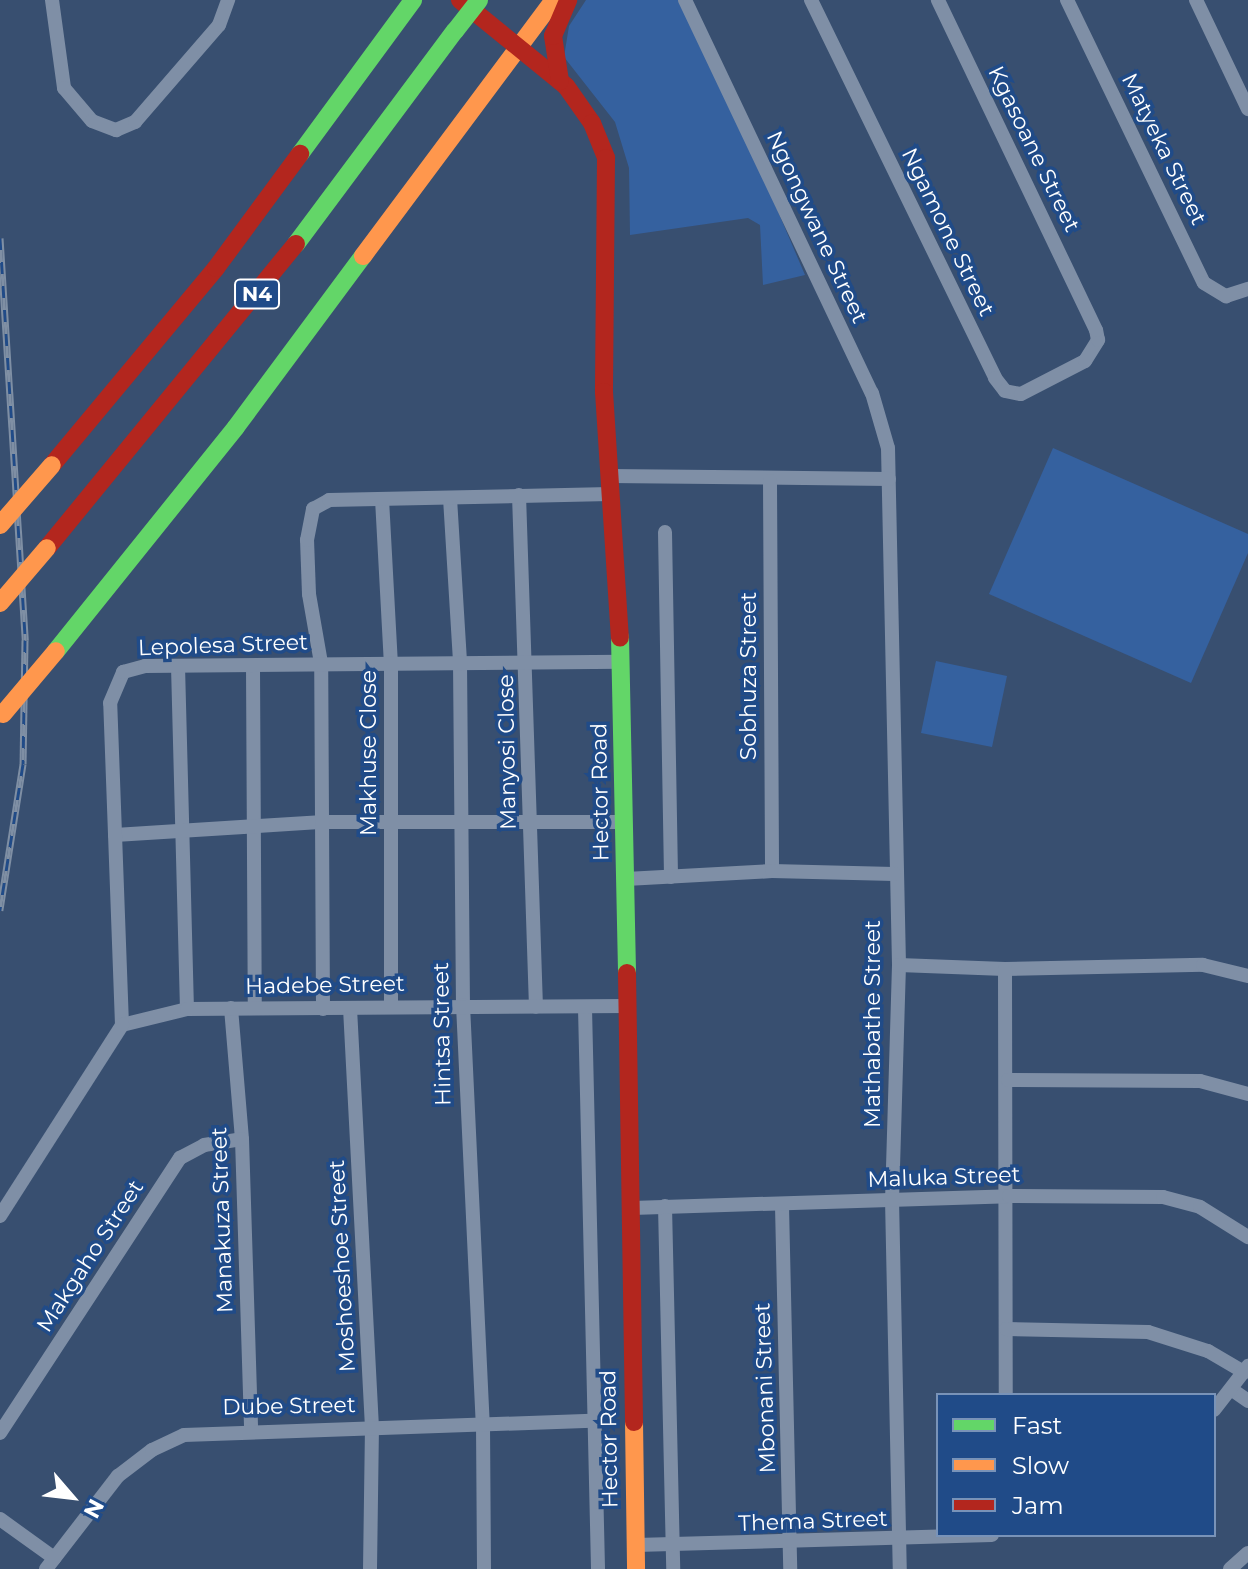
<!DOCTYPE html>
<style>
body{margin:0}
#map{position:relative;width:1248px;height:1569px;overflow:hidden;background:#384f70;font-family:Montserrat,sans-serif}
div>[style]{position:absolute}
.green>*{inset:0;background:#35619f}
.street>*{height:14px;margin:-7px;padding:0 7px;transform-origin:7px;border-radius:7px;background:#7f8fa6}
.fast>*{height:18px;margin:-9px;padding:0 9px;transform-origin:9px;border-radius:9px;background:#63d668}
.slow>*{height:18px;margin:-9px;padding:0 9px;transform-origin:9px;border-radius:9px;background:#ff974d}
.jam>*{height:18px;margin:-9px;padding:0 9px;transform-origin:9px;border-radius:9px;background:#b3261e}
.rail>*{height:7px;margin-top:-3.5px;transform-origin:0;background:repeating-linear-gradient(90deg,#204b88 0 12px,#7f8fa4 0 24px);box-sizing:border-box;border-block:2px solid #7f8fa4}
.fast-bridge>*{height:18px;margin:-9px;padding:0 9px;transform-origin:9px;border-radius:9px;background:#63d668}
.slow-bridge>*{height:18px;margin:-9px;padding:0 9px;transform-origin:9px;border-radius:9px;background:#ff974d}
span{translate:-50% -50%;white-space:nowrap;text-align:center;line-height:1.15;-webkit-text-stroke:7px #204b88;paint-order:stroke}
.shield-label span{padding:2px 6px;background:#204b88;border:2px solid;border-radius:6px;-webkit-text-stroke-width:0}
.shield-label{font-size:20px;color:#fff;font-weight:700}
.street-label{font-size:22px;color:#fff}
.legend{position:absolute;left:936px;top:1393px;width:280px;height:144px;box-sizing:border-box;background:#204b88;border:2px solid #7993b8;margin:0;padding:10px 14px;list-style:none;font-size:24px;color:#fff}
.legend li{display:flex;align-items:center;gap:16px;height:40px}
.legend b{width:40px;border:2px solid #7993b8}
.north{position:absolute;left:32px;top:1457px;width:80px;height:80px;-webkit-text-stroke:6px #204b88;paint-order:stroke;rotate:118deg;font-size:22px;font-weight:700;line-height:32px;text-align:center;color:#fff}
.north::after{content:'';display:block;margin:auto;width:28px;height:36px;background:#fff;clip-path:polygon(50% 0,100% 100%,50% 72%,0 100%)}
</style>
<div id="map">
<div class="green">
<div style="clip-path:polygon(586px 0,688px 0,805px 275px,763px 285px,760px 225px,748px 218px,630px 235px,629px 168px,615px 122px,564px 57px,569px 26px)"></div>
<div style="clip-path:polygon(1053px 448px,1248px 534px,1248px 553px,1191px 683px,989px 594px)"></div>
<div style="clip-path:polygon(936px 661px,1007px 676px,992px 747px,921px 733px)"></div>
</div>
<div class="street">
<div style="left:52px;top:0;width:89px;rotate:82.2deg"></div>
<div style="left:64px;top:88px;width:43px;rotate:49.7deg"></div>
<div style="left:92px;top:121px;width:26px;rotate:21deg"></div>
<div style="left:116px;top:130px;width:21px;rotate:-23deg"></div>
<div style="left:135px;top:122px;width:128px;rotate:-49.1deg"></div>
<div style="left:219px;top:25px;width:27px;rotate:-70deg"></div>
<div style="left:685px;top:0;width:435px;rotate:64.6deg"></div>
<div style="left:872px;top:393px;width:57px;rotate:73.8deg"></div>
<div style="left:888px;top:448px;width:517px;rotate:88.78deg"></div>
<div style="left:899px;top:965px;width:234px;rotate:91.7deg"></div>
<div style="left:892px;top:1199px;width:370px;rotate:88.8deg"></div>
<div style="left:811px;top:0;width:420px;rotate:64deg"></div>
<div style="left:995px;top:378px;width:16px;rotate:52deg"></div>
<div style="left:1005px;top:391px;width:16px;rotate:11deg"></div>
<div style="left:1021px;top:394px;width:72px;rotate:-27.3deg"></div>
<div style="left:1085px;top:361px;width:25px;rotate:-58deg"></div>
<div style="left:1098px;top:340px;width:10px;rotate:-101deg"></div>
<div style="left:1096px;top:330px;width:366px;rotate:-115.6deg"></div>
<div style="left:1067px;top:0;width:314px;rotate:64.2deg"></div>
<div style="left:1204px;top:283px;width:26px;rotate:31deg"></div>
<div style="left:1226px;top:296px;width:23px;rotate:-18deg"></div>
<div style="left:1196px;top:0;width:121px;rotate:64.5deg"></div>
<div style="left:609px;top:476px;width:280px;rotate:0.6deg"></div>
<div style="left:770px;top:481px;width:390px;rotate:89.7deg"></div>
<div style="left:519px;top:495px;width:512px;rotate:88.1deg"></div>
<div style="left:450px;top:498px;width:164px;rotate:86.5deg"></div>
<div style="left:460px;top:662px;width:343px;rotate:89.5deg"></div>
<div style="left:463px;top:1005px;width:420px;rotate:87.3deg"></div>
<div style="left:483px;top:1425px;width:144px;rotate:89.6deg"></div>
<div style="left:382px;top:499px;width:164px;rotate:86.9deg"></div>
<div style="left:391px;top:663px;width:343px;rotate:90deg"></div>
<div style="left:665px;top:532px;width:345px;rotate:89deg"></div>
<div style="left:178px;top:666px;width:343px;rotate:88.5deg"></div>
<div style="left:253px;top:667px;width:340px;rotate:89.7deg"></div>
<div style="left:115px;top:835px;width:209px;rotate:-3.6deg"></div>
<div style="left:324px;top:822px;width:300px"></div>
<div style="left:626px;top:879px;width:146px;rotate:-3.1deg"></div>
<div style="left:772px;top:871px;width:122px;rotate:1.4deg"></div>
<div style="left:899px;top:965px;width:106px;rotate:2.2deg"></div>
<div style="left:1005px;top:969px;width:198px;rotate:-1.2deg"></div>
<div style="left:1203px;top:965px;width:46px;rotate:13.7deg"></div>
<div style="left:1005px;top:969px;width:426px;rotate:89.9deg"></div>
<div style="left:231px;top:1008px;width:131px;rotate:85.2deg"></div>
<div style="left:242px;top:1139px;width:291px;rotate:88.2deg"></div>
<div style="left:350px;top:1008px;width:419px;rotate:87deg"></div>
<div style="left:372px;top:1426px;width:143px;rotate:90.8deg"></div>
<div style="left:585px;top:1008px;width:561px;rotate:88.67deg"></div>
<div style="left:323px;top:1009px;width:346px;rotate:-90.3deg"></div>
<div style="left:321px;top:663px;width:70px;rotate:-99.9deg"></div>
<div style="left:309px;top:594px;width:54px;rotate:-92.1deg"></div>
<div style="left:307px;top:540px;width:32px;rotate:-79deg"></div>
<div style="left:313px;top:509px;width:18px;rotate:-29deg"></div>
<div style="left:329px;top:500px;width:281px;rotate:-1.2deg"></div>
<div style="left:122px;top:1025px;width:322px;rotate:-92.1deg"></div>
<div style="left:110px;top:703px;width:34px;rotate:-67deg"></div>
<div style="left:123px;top:672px;width:23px;rotate:-15deg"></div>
<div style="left:145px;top:666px;width:477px;rotate:-0.5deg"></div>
<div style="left:122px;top:1025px;width:67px;rotate:-13.8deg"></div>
<div style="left:187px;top:1009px;width:440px;rotate:-0.4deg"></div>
<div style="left:1008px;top:1080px;width:192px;rotate:0.3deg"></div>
<div style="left:1200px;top:1081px;width:50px;rotate:15.2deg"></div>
<div style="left:665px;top:1206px;width:363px;rotate:88.7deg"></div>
<div style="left:782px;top:1206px;width:363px;rotate:88.7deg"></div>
<div style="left:632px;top:1208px;width:377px;rotate:-1.8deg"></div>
<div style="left:1009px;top:1196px;width:154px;rotate:0.4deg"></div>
<div style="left:1163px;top:1197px;width:38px;rotate:15deg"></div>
<div style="left:1200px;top:1207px;width:57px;rotate:32deg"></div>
<div style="left:0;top:1216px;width:227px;rotate:-57.4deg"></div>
<div style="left:1006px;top:1329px;width:142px;rotate:1.2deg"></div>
<div style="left:1148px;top:1332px;width:63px;rotate:17.6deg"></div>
<div style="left:1208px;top:1351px;width:42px;rotate:30.3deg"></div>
<div style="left:1231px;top:1389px;width:21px;rotate:35deg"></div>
<div style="left:1214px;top:1410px;width:56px;rotate:-52.3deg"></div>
<div style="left:0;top:1433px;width:329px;rotate:-56.8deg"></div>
<div style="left:180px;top:1158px;width:27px;rotate:-28deg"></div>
<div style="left:204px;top:1145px;width:38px;rotate:-9deg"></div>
<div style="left:0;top:1519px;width:67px;rotate:35.8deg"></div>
<div style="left:636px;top:1545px;width:356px;rotate:-1.6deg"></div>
<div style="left:46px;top:1569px;width:118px;rotate:-52.3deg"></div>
<div style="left:118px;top:1476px;width:43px;rotate:-37.4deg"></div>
<div style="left:152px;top:1450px;width:35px;rotate:-25deg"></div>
<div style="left:184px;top:1435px;width:408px;rotate:-2deg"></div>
<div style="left:1230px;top:1569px;width:24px;rotate:-42deg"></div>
</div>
<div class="fast">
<div style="left:300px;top:154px;width:191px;rotate:-53.7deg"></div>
<div style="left:296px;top:244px;width:266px;rotate:-53.3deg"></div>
<div style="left:620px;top:637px;width:336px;rotate:88.8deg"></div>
<div style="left:56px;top:651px;width:287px;rotate:-51.2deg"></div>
<div style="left:236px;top:427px;width:213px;rotate:-53.4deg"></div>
</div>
<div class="slow">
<div style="left:363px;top:256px;width:319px;rotate:-53.3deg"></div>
<div style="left:634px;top:1422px;width:147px;rotate:89.2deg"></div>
</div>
<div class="jam">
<div style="left:460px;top:0;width:136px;rotate:39.1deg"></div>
<div style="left:566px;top:86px;width:45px;rotate:54.9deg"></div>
<div style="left:592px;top:123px;width:38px;rotate:68deg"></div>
<div style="left:606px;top:158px;width:234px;rotate:90.5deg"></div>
<div style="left:604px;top:392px;width:246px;rotate:86.3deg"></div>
<div style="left:560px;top:81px;width:46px;rotate:-98.8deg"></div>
<div style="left:553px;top:36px;width:39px;rotate:-67deg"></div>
<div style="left:52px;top:465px;width:256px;rotate:-50.2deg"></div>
<div style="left:216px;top:268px;width:142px;rotate:-53.6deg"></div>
<div style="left:47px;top:548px;width:393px;rotate:-50.7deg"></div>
<div style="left:627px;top:973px;width:449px;rotate:89.1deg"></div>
</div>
<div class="rail">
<div style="left:0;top:238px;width:403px;rotate:86.4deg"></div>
<div style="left:25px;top:640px;width:124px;rotate:90.9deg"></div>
<div style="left:23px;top:764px;width:148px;rotate:99deg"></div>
</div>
<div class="fast-bridge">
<div style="left:455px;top:31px;width:39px;rotate:-52deg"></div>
</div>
<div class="slow-bridge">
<div style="left:0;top:525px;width:79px;rotate:-49.1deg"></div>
<div style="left:0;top:603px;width:72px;rotate:-49.5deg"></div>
<div style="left:3px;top:714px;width:82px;rotate:-49.9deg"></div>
</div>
<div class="shield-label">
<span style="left:257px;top:294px">N4</span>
</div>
<div class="street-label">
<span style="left:1034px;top:149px;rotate:64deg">Kgasoane Street</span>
<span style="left:1164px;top:149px;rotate:64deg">Matyeka Street</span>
<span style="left:817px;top:227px;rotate:65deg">Ngongwane Street</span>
<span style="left:948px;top:232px;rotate:64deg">Ngamone Street</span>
<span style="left:223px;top:645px;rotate:-2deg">Lepolesa Street</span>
<span style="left:749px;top:676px;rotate:-90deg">Sobhuza Street</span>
<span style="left:507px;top:752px;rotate:-91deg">Manyosi Close</span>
<span style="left:369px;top:753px;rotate:-90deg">Makhuse Close</span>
<span style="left:600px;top:792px;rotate:-91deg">Hector Road</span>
<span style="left:325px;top:985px;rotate:-1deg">Hadebe Street</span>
<span style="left:873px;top:1024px;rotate:-90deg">Mathabathe Street</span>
<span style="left:442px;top:1034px;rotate:-91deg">Hintsa Street</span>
<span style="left:944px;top:1177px;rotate:-2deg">Maluka Street</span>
<span style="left:222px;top:1220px;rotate:-92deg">Manakuza Street</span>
<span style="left:90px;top:1256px;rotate:-57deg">Makgaho Street</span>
<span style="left:342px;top:1266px;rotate:-93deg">Moshoeshoe Street</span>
<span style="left:765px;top:1388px;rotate:-92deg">Mbonani Street</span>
<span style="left:289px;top:1406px;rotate:-1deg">Dube Street</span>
<span style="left:609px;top:1439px;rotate:-91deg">Hector Road</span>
<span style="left:813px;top:1521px;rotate:-2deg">Thema Street</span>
</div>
<ul class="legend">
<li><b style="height:10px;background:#63d668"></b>Fast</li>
<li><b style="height:10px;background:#ff974d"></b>Slow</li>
<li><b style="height:10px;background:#b3261e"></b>Jam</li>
</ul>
<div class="north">N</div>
</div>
